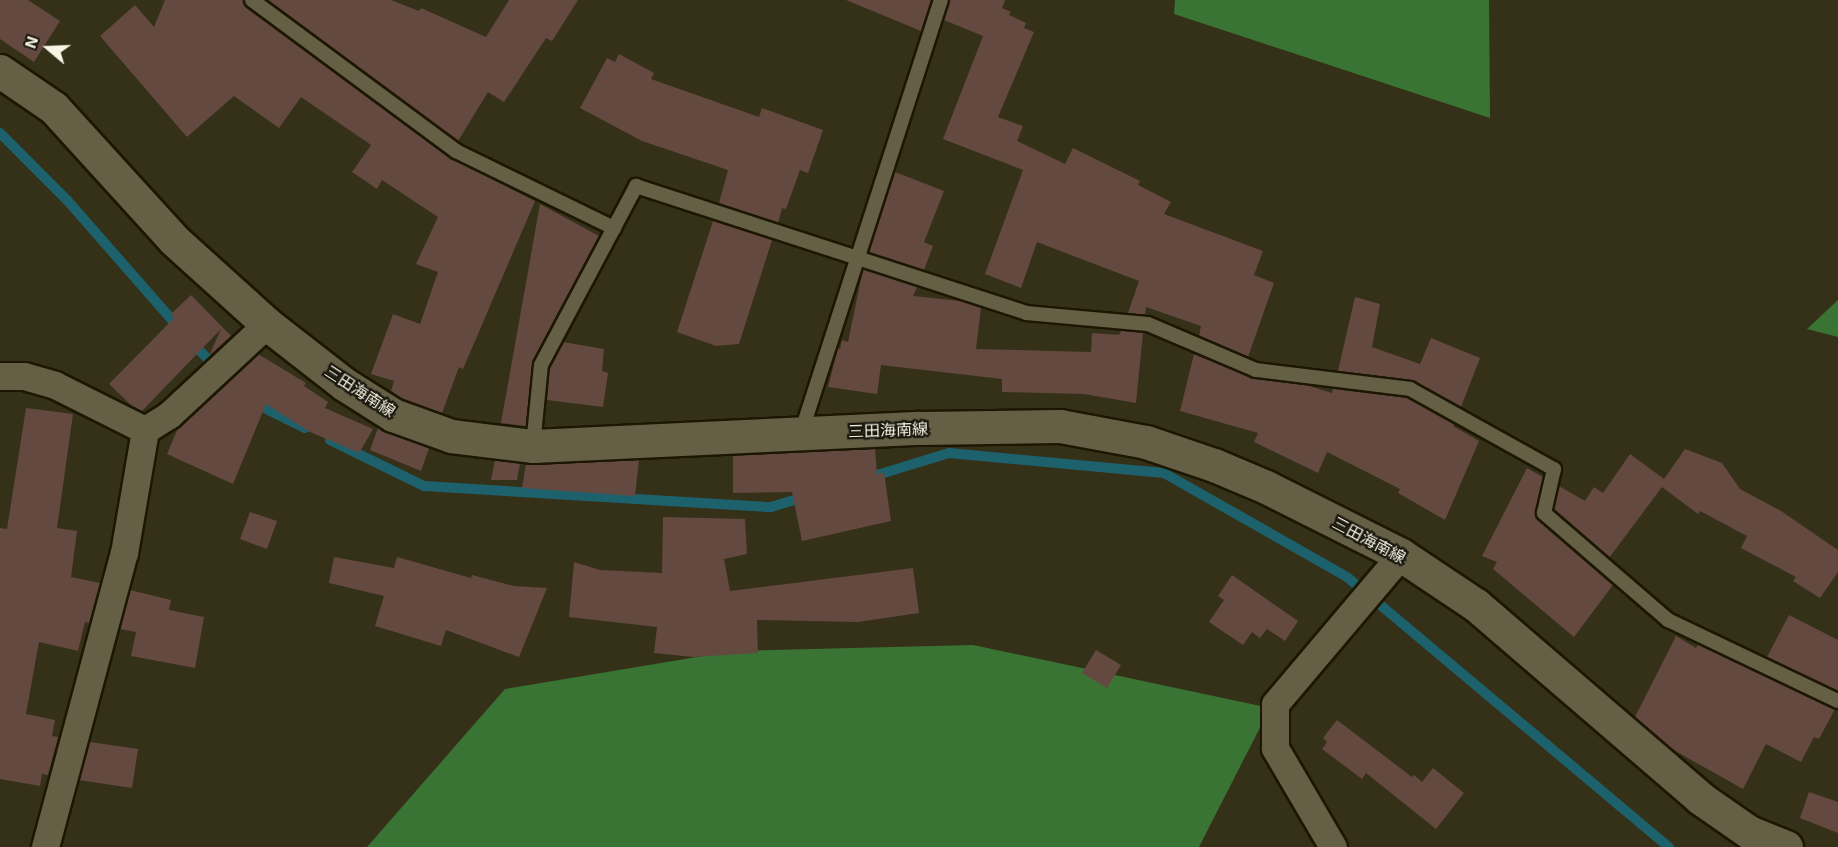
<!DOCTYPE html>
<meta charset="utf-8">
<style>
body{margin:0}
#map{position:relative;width:1838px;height:847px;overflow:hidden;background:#353018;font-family:"Exo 2","Noto Sans JP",sans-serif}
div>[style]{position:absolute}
.forest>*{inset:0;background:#3a7434}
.stream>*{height:10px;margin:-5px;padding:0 5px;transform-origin:5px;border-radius:5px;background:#1d616d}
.building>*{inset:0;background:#644941}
.roads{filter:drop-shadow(2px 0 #1c1702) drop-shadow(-2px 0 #1c1702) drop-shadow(0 2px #1c1702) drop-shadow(0 -2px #1c1702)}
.lane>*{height:14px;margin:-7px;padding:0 7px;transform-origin:7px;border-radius:7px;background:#655f46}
.street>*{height:27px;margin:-13.5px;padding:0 13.5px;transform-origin:13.5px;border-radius:13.5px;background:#655f46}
.secondary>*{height:33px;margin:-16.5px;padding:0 16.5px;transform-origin:16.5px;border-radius:16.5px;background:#655f46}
span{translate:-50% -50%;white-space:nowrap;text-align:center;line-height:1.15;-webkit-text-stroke:4.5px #1a180d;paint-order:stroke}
.street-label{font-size:16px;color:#f8f5e6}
.north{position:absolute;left:18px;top:18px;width:60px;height:60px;-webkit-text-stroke:4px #1a180d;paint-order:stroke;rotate:289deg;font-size:16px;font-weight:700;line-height:24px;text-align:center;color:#f8f5e6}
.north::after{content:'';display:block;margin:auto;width:21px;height:27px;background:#f8f5e6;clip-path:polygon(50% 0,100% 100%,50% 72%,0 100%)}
</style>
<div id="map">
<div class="forest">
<div style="clip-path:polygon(1175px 0,1489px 0,1490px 118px,1174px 14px)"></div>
<div style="clip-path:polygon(1838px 300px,1838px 337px,1807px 329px)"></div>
<div style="clip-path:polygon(973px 645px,1270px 708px,1199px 847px,367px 847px,505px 689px,733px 651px)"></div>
</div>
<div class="stream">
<div style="left:0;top:133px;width:95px;rotate:45deg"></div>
<div style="left:67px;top:200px;width:171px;rotate:48.8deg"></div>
<div style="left:190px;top:341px;width:68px;rotate:45deg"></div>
<div style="left:252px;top:402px;width:59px;rotate:26.1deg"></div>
<div style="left:330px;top:440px;width:105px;rotate:26.1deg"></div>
<div style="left:424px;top:486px;width:348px;rotate:3.5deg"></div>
<div style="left:771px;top:507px;width:37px;rotate:-17deg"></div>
<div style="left:864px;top:479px;width:89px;rotate:-17deg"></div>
<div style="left:949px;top:453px;width:216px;rotate:5.3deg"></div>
<div style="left:1164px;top:473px;width:210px;rotate:29.6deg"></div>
<div style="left:1347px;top:577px;width:420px;rotate:40deg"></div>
</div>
<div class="building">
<div style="clip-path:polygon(0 0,28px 0,60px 21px,34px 62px,0 39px)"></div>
<div style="clip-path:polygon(165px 0,243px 0,247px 7px,451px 158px,535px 201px,463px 369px,459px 367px,442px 413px,401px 398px,391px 391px,394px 381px,371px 374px,393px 314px,420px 324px,438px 272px,416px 264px,438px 217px,382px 180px,377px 189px,352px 172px,371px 145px,301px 97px,279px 128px,234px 96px,187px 137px,100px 36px,135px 5px,154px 27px)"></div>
<div style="clip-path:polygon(267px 0,391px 0,419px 11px,421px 8px,486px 37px,509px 0,578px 0,552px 41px,546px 38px,504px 102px,488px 92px,458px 141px)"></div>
<div style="clip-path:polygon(846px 0,932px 0,921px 31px)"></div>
<div style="clip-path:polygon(950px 0,1005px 0,1002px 8px,1011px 12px,1009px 15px,1026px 23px,1024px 28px,1034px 32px,998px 117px,1023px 126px,1017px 141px,1065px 164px,1073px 148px,1140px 181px,1138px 185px,1171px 202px,1164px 214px,1263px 251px,1254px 275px,1274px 283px,1248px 357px,1199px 336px,1201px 326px,1146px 307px,1145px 315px,1128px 313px,1139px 281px,1037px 242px,1021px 288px,985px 274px,1023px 170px,943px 139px,983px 36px,944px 20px)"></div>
<div style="clip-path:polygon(619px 54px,654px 73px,651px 79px,759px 117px,762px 108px,823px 130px,808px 173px,800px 170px,786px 209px,782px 208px,778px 223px,719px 203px,728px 170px,642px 141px,580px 108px,607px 58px,615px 62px)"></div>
<div style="clip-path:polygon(895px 172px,944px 191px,924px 242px,933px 246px,924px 270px,869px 252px)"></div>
<div style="clip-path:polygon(540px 204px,599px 236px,533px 361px,526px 426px,501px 423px)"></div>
<div style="clip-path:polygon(713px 221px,772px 240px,739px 344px,716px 346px,677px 332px)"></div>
<div style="clip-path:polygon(863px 269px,917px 287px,913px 296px,961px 301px,981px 308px,976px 349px,1091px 352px,1092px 333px,1119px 335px,1121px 331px,1143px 333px,1136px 403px,1084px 394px,1002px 392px,1002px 379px,881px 365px,877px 394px,828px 387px,838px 348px,840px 349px,842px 340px,848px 342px)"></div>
<div style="clip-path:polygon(191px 295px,231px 336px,209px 356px,221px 329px,142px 411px,131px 405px,109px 384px,174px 318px,171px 314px)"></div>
<div style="clip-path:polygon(1355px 297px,1380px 304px,1372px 347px,1420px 364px,1431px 338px,1480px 358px,1461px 407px,1412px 380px,1338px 371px)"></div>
<div style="clip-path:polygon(563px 342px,604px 349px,602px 371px,608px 373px,603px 407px,547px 400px,550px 368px)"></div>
<div style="clip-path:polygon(258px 354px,306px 383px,304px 386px,328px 402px,325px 408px,373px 429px,359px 453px,308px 431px,266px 404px,233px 484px,167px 454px,178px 428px)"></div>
<div style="clip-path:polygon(1194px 354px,1255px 379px,1306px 385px,1332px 393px,1333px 389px,1407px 398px,1454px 424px,1453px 426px,1479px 441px,1445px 520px,1398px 493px,1400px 489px,1327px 452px,1318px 473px,1254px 442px,1258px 433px,1180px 411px)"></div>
<div style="clip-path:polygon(26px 408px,73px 414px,57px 528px,77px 531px,71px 577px,100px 583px,89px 623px,85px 622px,78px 651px,39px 642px,26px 714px,55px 720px,52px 736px,58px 737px,48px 775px,42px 774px,40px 786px,0 779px,0 528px,7px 529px)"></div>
<div style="clip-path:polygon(378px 428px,429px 448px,421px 471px,370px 450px)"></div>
<div style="clip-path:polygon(875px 449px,877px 475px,884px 472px,891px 521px,802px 541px,792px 492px,733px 493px,733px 456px)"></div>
<div style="clip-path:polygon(1685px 449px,1722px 463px,1740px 489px,1781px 511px,1838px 550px,1838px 572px,1820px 598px,1793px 581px,1796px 577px,1741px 548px,1747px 536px,1700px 511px,1698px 514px,1662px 487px,1609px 558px,1554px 510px,1559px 486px,1585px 501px,1594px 487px,1603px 493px,1630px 454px,1664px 479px)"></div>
<div style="clip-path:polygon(495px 460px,520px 463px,517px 480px,491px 480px)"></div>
<div style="clip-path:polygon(639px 460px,635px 496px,522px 488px,526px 464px)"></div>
<div style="clip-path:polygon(1527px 468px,1543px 477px,1535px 511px,1538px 519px,1613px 585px,1574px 637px,1493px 569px,1497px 562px,1482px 556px)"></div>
<div style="clip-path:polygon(250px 512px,277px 521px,267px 549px,240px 539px)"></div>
<div style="clip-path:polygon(663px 517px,745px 519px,747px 554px,724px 559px,730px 591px,913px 568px,919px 613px,858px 622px,757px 620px,758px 653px,693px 657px,654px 653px,657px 627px,569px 617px,574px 562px,600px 570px,662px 573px)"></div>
<div style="clip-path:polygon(334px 557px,394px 568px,397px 557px,471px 578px,472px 575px,514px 586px,547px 588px,519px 657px,446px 630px,441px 646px,375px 626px,384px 596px,329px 583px)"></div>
<div style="clip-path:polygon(1232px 575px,1298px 621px,1285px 641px,1267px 629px,1260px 638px,1252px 632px,1243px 645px,1209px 622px,1224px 600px,1218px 596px)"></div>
<div style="clip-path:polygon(130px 590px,171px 600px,169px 610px,204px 617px,195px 668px,131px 656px,136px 632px,120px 629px)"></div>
<div style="clip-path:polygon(1789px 615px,1838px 640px,1838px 691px,1767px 657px)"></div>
<div style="clip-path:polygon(1676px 636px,1696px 648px,1698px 644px,1835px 709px,1819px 739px,1814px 737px,1801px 762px,1766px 744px,1743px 789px,1670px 748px,1635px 717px)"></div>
<div style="clip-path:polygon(1096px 650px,1121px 665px,1107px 688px,1082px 673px)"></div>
<div style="clip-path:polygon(1337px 720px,1412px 777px,1414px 775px,1422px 782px,1433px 768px,1464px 793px,1436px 829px,1366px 773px,1362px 779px,1322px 749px,1327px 742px,1323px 738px)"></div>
<div style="clip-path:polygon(90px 742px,138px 749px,132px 788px,79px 780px)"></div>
<div style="clip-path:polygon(1809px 792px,1838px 802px,1838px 833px,1800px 818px)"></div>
</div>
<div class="roads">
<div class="lane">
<div style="left:252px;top:0;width:254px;rotate:36.5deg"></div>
<div style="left:456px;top:151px;width:176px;rotate:26deg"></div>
<div style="left:801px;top:433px;width:455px;rotate:-72.1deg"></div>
<div style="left:533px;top:446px;width:81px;rotate:-84.4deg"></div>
<div style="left:541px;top:365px;width:203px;rotate:-62deg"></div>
<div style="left:636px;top:186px;width:410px;rotate:18deg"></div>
<div style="left:1026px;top:313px;width:122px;rotate:5.2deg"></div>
<div style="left:1148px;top:324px;width:117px;rotate:23.1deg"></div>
<div style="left:1256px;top:370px;width:155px;rotate:7deg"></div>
<div style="left:1410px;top:389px;width:165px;rotate:29.1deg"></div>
<div style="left:1554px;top:469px;width:45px;rotate:102.8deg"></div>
<div style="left:1544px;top:513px;width:164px;rotate:40.8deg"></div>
<div style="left:1668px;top:620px;width:188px;rotate:25.5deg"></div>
</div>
<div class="street">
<div style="left:0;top:376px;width:24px"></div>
<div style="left:24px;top:376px;width:32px;rotate:16deg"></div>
<div style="left:55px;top:385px;width:101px;rotate:26.6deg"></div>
<div style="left:145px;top:430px;width:28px;rotate:-32deg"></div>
<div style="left:169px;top:415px;width:134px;rotate:-42.9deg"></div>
<div style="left:45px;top:847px;width:304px;rotate:-75deg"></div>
<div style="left:124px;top:553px;width:125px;rotate:-80.3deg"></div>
<div style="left:1333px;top:847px;width:115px;rotate:-120.4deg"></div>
<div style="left:1275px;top:748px;width:44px;rotate:-90deg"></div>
<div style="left:1275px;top:704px;width:195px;rotate:-49.8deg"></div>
</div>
<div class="secondary">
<div style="left:0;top:71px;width:65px;rotate:34.4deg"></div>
<div style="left:54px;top:108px;width:178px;rotate:47.7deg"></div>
<div style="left:174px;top:240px;width:125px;rotate:42.1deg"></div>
<div style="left:267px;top:324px;width:98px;rotate:37.9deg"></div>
<div style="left:344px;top:384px;width:58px;rotate:32.3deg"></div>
<div style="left:393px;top:415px;width:62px;rotate:19.9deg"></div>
<div style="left:451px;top:436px;width:83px;rotate:7deg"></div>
<div style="left:533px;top:446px;width:387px;rotate:-2.7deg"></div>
<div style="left:920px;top:428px;width:140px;rotate:-0.8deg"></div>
<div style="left:1060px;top:426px;width:87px;rotate:10.5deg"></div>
<div style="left:1146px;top:442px;width:72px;rotate:18.7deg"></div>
<div style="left:1214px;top:465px;width:56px;rotate:22.9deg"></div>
<div style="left:1266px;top:487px;width:151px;rotate:26.7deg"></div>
<div style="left:1401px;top:555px;width:90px;rotate:33.7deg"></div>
<div style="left:1476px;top:605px;width:296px;rotate:40.7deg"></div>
<div style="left:1700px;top:798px;width:60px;rotate:34.8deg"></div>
<div style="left:1749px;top:832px;width:40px;rotate:22deg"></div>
</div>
</div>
<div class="street-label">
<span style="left:360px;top:391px;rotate:33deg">三田海南線</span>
<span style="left:888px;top:430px;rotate:-2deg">三田海南線</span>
<span style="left:1369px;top:540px;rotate:28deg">三田海南線</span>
</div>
<div class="north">N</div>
</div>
